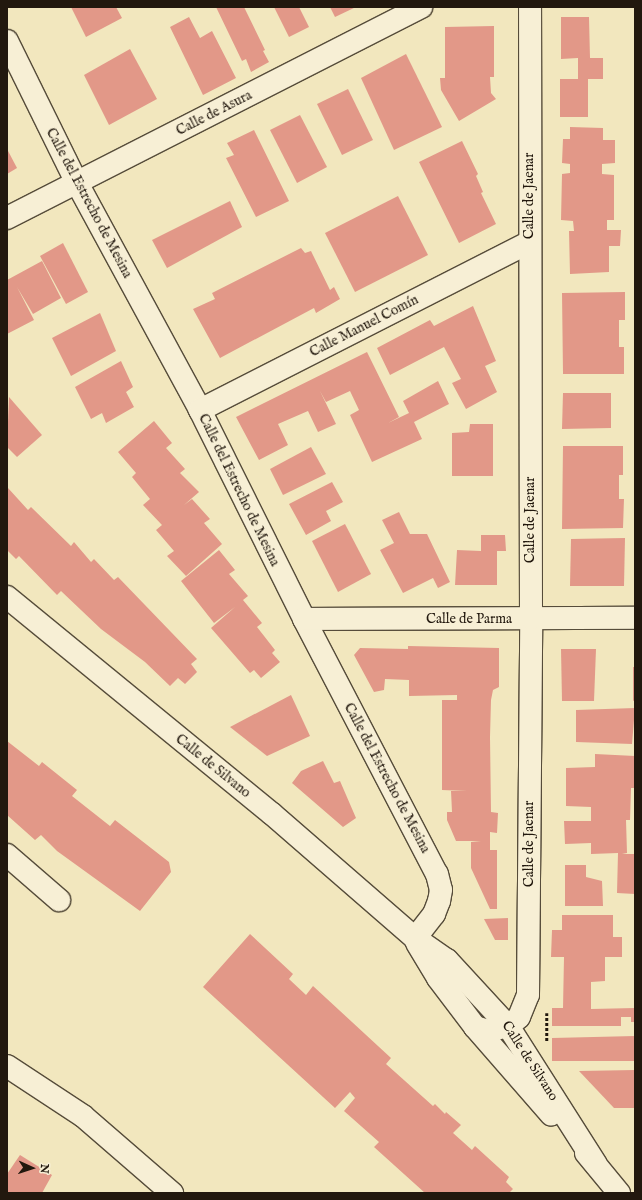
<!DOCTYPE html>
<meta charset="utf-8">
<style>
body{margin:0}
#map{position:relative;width:642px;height:1200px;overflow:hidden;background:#f2e7be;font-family:"IM FELL English",serif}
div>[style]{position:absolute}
.building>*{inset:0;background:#e29888}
.path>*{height:2.5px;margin-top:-1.25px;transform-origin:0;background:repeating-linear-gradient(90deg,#22180e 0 3px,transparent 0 5px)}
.roads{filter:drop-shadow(1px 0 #564c3a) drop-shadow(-1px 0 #564c3a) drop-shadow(0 1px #564c3a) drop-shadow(0 -1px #564c3a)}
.minor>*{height:22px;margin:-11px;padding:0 11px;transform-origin:11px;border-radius:11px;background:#f7efd5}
span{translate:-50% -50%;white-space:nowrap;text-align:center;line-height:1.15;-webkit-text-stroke:3px #f7efd5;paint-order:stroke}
.street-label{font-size:14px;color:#22180e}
.frame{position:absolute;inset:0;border:8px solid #22180e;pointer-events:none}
.north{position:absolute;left:12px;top:1148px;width:40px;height:40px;-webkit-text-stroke:3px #f7efd5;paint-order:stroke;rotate:93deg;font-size:11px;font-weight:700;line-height:16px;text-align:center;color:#22180e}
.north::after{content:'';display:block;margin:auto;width:14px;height:18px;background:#22180e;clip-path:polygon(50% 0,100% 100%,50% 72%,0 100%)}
</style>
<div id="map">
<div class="building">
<div style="clip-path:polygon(71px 7px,116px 7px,122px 18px,86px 37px)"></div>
<div style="clip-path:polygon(216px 7px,244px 7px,265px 50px,263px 51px,269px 62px,251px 72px,246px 59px,242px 61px)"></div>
<div style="clip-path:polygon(274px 7px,299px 7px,309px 27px,289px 37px)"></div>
<div style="clip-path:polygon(330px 7px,356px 7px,335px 17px)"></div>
<div style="clip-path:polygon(189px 17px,200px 38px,212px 31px,236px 78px,203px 95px,170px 27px)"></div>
<div style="clip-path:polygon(561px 17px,589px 17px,590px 58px,603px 58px,603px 79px,588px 79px,588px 117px,560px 117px,560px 79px,578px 79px,578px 58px,561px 59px)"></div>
<div style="clip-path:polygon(494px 26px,494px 77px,490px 77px,491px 93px,496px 99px,459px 121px,441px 90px,440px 78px,445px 78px,445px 27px)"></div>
<div style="clip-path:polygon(130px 49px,157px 99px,109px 125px,84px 75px)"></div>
<div style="clip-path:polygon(406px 54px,442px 127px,394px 150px,361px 78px)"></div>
<div style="clip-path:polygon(348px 89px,373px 140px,342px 155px,317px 104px)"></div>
<div style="clip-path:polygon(300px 115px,327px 167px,297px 183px,270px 130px)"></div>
<div style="clip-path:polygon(570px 127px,603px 128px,603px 140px,615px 140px,615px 163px,602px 164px,602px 174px,614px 175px,614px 220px,607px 220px,607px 230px,621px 230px,620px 246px,609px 246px,609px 272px,570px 274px,569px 231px,574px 231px,573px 221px,561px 220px,562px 174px,570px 173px,570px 164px,562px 163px,563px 139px,570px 139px)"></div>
<div style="clip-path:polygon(254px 130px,289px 201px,256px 217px,226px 158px,234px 155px,227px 143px)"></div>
<div style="clip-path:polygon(462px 141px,478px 174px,476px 176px,483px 192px,481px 193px,496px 224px,459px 243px,419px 162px)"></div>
<div style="clip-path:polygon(7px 149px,17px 168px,7px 174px)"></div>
<div style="clip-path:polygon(398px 196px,428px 255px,355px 292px,325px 233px)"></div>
<div style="clip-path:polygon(230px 201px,242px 227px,167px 268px,152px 240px)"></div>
<div style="clip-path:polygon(63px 243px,88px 292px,66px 304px,40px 256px)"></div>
<div style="clip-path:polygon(301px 248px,305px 253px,311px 251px,330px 290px,334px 287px,340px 299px,316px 313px,314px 308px,220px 358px,193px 309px,215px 299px,212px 293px)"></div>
<div style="clip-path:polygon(42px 261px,61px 298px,33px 314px,17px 287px,34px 320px,7px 334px,7px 280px)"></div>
<div style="clip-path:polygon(625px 292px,625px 320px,619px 320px,619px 347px,624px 347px,624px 374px,563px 374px,562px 293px)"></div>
<div style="clip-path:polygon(473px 306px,496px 361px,485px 366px,497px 392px,466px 409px,452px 383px,461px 379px,444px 347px,390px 375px,377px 348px,430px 320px,434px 326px)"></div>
<div style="clip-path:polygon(100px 313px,116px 351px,71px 376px,52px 338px)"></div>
<div style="clip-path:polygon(367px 352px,399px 417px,388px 423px,409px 413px,403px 401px,438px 381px,449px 404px,414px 422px,422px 439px,372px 462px,350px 415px,359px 410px,350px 391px,326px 402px,320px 391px,336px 424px,318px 432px,308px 411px,278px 424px,288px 445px,259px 460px,236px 417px)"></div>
<div style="clip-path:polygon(121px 361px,133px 387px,126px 392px,134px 407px,106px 423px,102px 413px,91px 419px,75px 387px)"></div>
<div style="clip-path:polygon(563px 393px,611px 393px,611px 428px,562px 429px)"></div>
<div style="clip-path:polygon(9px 397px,42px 435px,17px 457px,7px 447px)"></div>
<div style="clip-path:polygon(154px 421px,172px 443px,166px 448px,185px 469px,180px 473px,199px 492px,184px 505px,192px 499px,210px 519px,204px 523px,222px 544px,186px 576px,167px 556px,174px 551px,156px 530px,162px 525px,143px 505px,150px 499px,132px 477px,136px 473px,118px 452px)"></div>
<div style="clip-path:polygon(470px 424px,493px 424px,493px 476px,452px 476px,452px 433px,469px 432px)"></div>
<div style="clip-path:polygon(563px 446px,623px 446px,623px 475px,619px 475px,619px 499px,624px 499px,623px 528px,562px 529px)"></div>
<div style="clip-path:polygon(311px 447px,326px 474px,283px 495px,270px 469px)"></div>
<div style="clip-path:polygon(332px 482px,343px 502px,326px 511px,331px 521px,306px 535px,289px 504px)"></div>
<div style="clip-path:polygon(8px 488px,28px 510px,31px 507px,71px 546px,74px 542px,91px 562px,94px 559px,114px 580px,118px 577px,197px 659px,191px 664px,197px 672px,185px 684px,178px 678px,170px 686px,145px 662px,101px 629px,61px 591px,57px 595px,19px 556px,16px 559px,7px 550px)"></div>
<div style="clip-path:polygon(399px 512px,410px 534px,427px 534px,450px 582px,438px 588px,433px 578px,403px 593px,380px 550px,394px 543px,382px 520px)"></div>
<div style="clip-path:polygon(345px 524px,371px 574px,338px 592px,312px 541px)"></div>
<div style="clip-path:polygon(481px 535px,505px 535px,506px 551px,497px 551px,497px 585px,455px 585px,457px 550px,481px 551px)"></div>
<div style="clip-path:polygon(625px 538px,624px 586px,570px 586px,571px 539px)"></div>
<div style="clip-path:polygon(219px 550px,235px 570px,229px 574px,248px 596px,243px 600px,262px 623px,257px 627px,275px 650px,272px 653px,280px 662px,261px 678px,254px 670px,250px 673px,211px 628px,235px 607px,214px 623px,181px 581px)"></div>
<div style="clip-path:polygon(408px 646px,499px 648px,499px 687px,493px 690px,491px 700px,490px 737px,491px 812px,498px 813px,497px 833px,490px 832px,490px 850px,497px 850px,497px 909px,490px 909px,471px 868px,471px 842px,481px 841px,456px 841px,447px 820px,447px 812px,452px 812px,451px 791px,467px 791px,442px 790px,442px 700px,457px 700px,457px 695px,409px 696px,409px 680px,385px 679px,384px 690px,374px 692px,354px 655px,360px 648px,408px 649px)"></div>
<div style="clip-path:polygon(561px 649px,596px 649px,594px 701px,562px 701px)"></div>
<div style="clip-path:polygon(633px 667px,635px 667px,635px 700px,633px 701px)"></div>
<div style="clip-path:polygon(291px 695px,310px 736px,267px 756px,230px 727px)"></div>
<div style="clip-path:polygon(635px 708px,632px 744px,576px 742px,576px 710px)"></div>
<div style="clip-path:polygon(7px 741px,39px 766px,42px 762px,77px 790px,72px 796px,110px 826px,115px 820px,169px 862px,171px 872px,140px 911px,57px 851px,41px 835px,35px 840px,7px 815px)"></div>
<div style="clip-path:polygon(595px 754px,635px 756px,635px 788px,631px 788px,630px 820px,626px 820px,627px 853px,622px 854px,635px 854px,635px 894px,617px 893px,618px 853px,591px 854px,591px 843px,565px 844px,564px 821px,591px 821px,591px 807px,566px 806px,566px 768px,595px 767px)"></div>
<div style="clip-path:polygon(323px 761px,334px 783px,340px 781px,356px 818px,343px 827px,292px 783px,301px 771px)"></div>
<div style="clip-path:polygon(565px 865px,586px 865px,586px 877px,602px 881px,603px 906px,565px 906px)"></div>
<div style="clip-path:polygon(562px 915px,613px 915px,613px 937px,622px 937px,622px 957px,605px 957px,605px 981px,591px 982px,591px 1009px,635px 1008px,635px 1022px,631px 1022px,631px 1017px,621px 1017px,621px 1026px,552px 1026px,552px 1008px,563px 1008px,564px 957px,551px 957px,552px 930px,562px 930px)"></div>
<div style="clip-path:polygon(508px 918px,508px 940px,495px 940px,484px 919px)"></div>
<div style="clip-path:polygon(250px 934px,293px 974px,289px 979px,306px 995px,313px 986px,391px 1058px,386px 1064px,433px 1106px,435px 1104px,445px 1114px,446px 1112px,461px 1125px,453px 1133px,472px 1150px,475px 1146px,509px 1177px,506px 1182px,513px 1189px,509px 1193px,425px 1193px,374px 1147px,379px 1142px,344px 1111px,355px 1098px,350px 1092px,335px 1108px,203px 987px)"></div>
<div style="clip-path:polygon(635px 1036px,635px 1061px,552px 1061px,552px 1038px)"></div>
<div style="clip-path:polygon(635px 1070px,635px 1108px,614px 1108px,579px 1071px)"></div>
<div style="clip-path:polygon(20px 1155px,52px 1175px,42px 1193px,7px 1193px,7px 1174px)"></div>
</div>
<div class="path">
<div style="left:547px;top:1013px;width:29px;rotate:90deg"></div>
</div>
<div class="roads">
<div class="minor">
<div style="left:7px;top:41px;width:158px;rotate:63.8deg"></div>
<div style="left:77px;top:183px;width:258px;rotate:61.5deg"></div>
<div style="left:200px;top:410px;width:233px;rotate:63.5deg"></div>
<div style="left:304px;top:619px;width:288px;rotate:62.5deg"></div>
<div style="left:437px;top:874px;width:16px;rotate:76deg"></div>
<div style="left:441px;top:890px;width:11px;rotate:100deg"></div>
<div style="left:439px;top:901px;width:14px;rotate:111deg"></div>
<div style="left:434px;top:914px;width:31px;rotate:128deg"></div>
<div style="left:7px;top:218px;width:465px;rotate:-27deg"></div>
<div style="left:200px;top:410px;width:368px;rotate:-27deg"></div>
<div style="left:7px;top:597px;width:341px;rotate:39.3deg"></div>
<div style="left:271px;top:813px;width:191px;rotate:41deg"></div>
<div style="left:415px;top:938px;width:39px;rotate:35deg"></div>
<div style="left:447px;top:960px;width:90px;rotate:47.3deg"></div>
<div style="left:508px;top:1026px;width:164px;rotate:57.5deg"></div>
<div style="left:304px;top:619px;width:331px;rotate:-0.2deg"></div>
<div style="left:7px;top:855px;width:69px;rotate:40.9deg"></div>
<div style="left:417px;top:943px;width:41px;rotate:59deg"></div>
<div style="left:438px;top:978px;width:61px;rotate:52.9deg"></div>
<div style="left:475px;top:1027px;width:116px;rotate:48.9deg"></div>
<div style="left:475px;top:1027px;width:14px;rotate:17deg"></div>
<div style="left:488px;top:1031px;width:21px;rotate:-14deg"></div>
<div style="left:508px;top:1026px;width:14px;rotate:-39deg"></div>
<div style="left:519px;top:1017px;width:24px;rotate:-68deg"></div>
<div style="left:528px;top:995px;width:377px;rotate:-89.5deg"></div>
<div style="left:531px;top:618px;width:611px;rotate:-90.09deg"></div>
<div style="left:7px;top:1066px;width:91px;rotate:33.3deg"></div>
<div style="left:83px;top:1116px;width:118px;rotate:40.9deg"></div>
<div style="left:586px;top:1153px;width:52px;rotate:50.5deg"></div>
</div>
</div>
<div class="street-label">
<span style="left:214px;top:113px;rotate:-27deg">Calle de Asura</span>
<span style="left:529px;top:196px;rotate:-90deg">Calle de Jaenar</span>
<span style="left:89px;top:203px;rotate:62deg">Calle del Estrecho de Mesina</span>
<span style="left:364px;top:326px;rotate:-27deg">Calle Manuel Comín</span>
<span style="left:239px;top:490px;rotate:64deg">Calle del Estrecho de Mesina</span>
<span style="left:530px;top:520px;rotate:-90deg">Calle de Jaenar</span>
<span style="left:469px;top:619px">Calle de Parma</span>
<span style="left:213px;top:766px;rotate:39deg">Calle de Silvano</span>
<span style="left:387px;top:778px;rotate:62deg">Calle del Estrecho de Mesina</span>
<span style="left:529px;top:844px;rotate:-90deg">Calle de Jaenar</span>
<span style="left:530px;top:1061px;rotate:57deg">Calle de Silvano</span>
</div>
<div class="frame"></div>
<div class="north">N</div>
</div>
